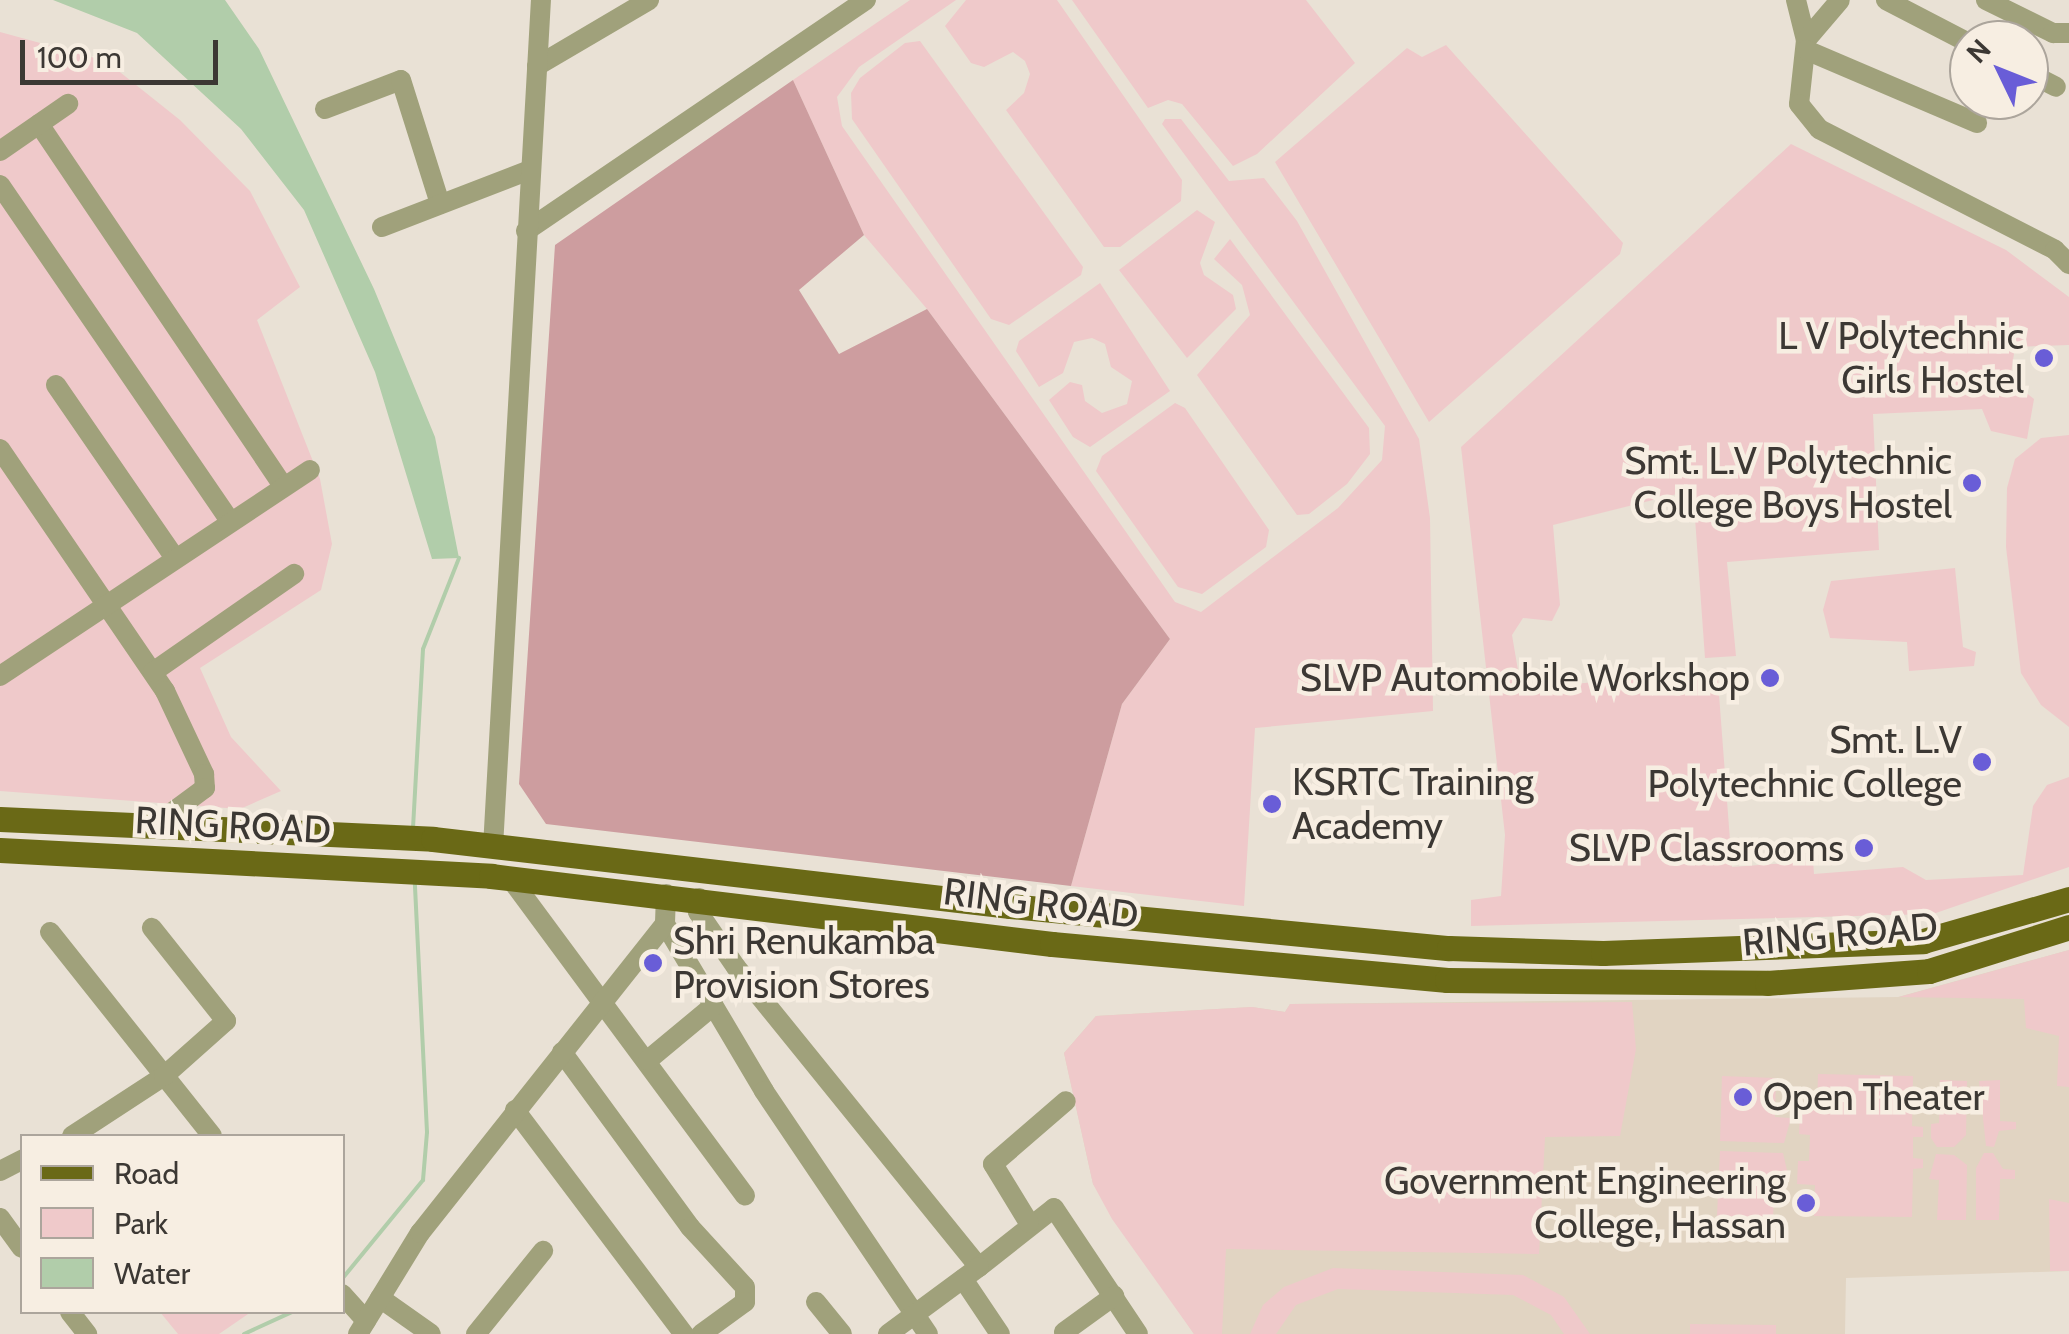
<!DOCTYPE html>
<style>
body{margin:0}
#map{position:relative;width:2069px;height:1334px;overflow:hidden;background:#e9e1d5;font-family:Cabin,sans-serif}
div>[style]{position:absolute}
.built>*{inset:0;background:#e1d4c2}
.green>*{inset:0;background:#efc9ca}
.forest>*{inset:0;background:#cd9d9f}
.water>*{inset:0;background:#b1cdaa}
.stream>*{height:4px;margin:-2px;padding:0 2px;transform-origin:2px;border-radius:2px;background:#b1cdaa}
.minor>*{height:20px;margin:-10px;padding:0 10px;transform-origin:10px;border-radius:10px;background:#a0a17b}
.major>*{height:25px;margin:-12.5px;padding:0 12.5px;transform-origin:12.5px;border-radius:12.5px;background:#6a6916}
.dots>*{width:28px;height:28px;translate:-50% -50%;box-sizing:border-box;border:5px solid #f7eee2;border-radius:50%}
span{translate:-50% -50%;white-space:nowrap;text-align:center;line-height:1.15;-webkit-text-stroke:9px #f7eee2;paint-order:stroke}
.poi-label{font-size:38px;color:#3c3834}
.right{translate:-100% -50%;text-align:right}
.left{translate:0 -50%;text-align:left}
.street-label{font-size:38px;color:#3c3834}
.legend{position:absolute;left:20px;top:1134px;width:325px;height:180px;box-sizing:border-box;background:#f7eee2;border:2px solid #aca59c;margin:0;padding:12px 18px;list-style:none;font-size:30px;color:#3c3834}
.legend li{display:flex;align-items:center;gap:20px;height:50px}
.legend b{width:50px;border:2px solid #aca59c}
.north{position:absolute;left:1949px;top:20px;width:100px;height:100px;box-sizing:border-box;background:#f7eee2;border:2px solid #aca59c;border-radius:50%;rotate:313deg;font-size:28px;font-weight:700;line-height:40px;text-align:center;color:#3c3834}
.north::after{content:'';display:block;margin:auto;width:35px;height:45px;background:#695dd7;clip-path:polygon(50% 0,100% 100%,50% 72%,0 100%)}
.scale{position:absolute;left:20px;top:40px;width:198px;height:45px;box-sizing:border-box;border:5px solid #3c3834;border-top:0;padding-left:12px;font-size:30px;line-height:35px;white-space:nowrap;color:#3c3834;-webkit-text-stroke:8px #f7eee2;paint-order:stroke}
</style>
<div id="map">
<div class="built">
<div style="clip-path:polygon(2069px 950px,2069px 1271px,1846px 1278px,1845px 1334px,1194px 1334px,1093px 1184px,1064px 1053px,1096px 1016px,1252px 1007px,1285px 1012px,1290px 1004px,1898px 997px)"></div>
</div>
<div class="green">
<div style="clip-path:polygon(910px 0,956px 0,859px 67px,837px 97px,842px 126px,1175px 602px,1201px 612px,1338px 508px,1382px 460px,1385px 426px,1162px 124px,1165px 119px,1181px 119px,1229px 181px,1264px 178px,1297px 221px,1419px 439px,1430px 518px,1433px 711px,1255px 728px,1244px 906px,1071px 886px,1122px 704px,1170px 639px,927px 309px,864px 235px,793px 80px)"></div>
<div style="clip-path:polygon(966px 0,1057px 0,1182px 180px,1181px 201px,1120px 247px,1104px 247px,1006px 110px,1024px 93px,1030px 74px,1025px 61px,1013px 52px,984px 67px,971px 63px,945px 26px)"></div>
<div style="clip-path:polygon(1072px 0,1306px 0,1355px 63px,1257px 154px,1233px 166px,1182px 104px,1168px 100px,1148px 108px)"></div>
<div style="clip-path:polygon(0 32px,106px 61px,180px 120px,250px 191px,300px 287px,257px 320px,320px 479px,332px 544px,321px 590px,200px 668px,231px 737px,281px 791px,240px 809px,0 791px)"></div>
<div style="clip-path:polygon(920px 41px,1083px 267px,1081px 275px,1009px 325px,991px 319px,852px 119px,851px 93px,860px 78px,905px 43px)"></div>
<div style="clip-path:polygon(1446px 45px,1623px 243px,1620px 254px,1429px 422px,1275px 162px,1407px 48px,1422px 57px)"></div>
<div style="clip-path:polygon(1791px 144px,2006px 250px,2069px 297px,2069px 345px,2015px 347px,2010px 380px,2034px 399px,2027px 439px,1991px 431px,1982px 409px,1873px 414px,1879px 550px,1727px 562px,1736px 656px,1705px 658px,1693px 490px,1553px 525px,1560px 605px,1552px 621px,1523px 618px,1512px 635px,1521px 688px,1711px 673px,1718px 681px,1732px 867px,1813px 861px,1814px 874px,1903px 867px,1926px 880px,2023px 875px,2033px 806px,2047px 785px,2069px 777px,2069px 867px,1933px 914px,1471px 926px,1471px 900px,1501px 896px,1505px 835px,1461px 447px)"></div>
<div style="clip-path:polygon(1197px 210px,1215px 222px,1200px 263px,1204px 275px,1233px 295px,1236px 309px,1187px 358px,1119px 270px)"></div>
<div style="clip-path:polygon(1230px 239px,1369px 428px,1370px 454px,1347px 484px,1309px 514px,1297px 515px,1197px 375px,1250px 315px,1242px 285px,1214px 259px)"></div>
<div style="clip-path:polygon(1100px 283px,1170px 391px,1090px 447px,1073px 437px,1049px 400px,1070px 382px,1082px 385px,1085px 401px,1102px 413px,1127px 404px,1132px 381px,1111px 367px,1105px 344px,1092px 338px,1074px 342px,1063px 373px,1039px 387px,1016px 351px,1019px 341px)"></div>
<div style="clip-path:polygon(1175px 403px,1185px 408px,1269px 530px,1266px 547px,1202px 594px,1178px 587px,1096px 471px,1102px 456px)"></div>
<div style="clip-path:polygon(2069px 435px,2069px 727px,2041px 705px,2021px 673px,2006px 547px,2007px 488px,2015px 459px,2041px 438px)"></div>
<div style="clip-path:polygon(1955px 568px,1963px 647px,1976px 652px,1974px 666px,1909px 671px,1907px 642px,1830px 638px,1823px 610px,1831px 581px)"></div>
<div style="clip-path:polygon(2069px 950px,2069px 1087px,2057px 1086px,2059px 1036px,2026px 1028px,2024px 999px,1899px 997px)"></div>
<div style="clip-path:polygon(1632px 1002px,1636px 1049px,1620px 1136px,1545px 1137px,1539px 1254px,1226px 1249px,1222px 1334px,1194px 1334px,1112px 1219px,1093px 1184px,1064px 1053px,1096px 1016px,1252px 1007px,1285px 1012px,1290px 1004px)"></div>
<div style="clip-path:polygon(1818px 1074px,1913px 1076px,1912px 1126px,1923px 1127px,1923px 1137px,1913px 1137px,1913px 1158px,1923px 1159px,1923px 1168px,1913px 1169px,1912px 1217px,1814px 1216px,1815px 1185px,1797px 1184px,1798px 1161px,1809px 1161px,1810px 1135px,1799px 1134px,1800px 1108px,1817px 1108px)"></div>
<div style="clip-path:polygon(1722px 1076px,1776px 1078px,1775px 1117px,1791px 1118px,1784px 1143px,1720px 1141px)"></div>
<div style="clip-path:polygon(1940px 1080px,1967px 1081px,1966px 1135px,1954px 1147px,1937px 1147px,1931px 1138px,1931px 1124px,1939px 1123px)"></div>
<div style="clip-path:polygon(2000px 1080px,2000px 1121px,2016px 1122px,2016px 1129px,1999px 1131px,1994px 1147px,1986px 1146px,1979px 1081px)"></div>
<div style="clip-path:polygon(1720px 1151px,1783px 1153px,1789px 1179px,1775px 1179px,1773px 1218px,1717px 1216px)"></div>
<div style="clip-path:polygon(1984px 1153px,1993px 1153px,2003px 1169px,2015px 1170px,2015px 1179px,2000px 1179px,1999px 1220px,1976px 1220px,1976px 1168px)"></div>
<div style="clip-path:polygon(1936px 1154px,1954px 1155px,1967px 1165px,1966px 1220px,1937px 1220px,1939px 1180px,1929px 1179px)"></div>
<div style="clip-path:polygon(2049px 1199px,2069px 1203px,2069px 1271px,2050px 1271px)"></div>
<div style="clip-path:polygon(1333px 1268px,1523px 1275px,1564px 1297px,1590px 1334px,1564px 1334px,1551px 1315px,1513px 1295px,1338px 1289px,1296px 1305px,1276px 1334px,1250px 1334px,1263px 1305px,1284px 1287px)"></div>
<div style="clip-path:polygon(160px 1312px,251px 1312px,219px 1334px,178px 1334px)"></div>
<div style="clip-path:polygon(1690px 1324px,1776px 1325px,1776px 1334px,1690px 1334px)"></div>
</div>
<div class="forest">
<div style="clip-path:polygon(793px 80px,864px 235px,799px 290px,839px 354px,927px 309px,1170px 639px,1122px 704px,1071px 886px,546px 824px,519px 784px,555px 245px)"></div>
</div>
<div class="water">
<div style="clip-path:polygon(53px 0,225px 0,259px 49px,374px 289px,435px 437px,459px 558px,432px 559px,375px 372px,304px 210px,241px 129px,137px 33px)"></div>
</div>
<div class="stream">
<div style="left:413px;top:828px;width:179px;rotate:-86.8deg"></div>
<div style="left:423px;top:649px;width:98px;rotate:-68.4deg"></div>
<div style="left:342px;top:1279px;width:128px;rotate:-50.7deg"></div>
<div style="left:423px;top:1180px;width:48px;rotate:-85.2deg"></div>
<div style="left:427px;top:1132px;width:249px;rotate:-92.8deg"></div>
<div style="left:244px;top:1334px;width:53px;rotate:-24.6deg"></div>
</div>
<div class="minor">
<div style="left:1796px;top:0;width:41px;rotate:76deg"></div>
<div style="left:1806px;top:40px;width:64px;rotate:96.2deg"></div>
<div style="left:1799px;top:104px;width:32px;rotate:51deg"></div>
<div style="left:1819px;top:129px;width:265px;rotate:27.1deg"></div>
<div style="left:2055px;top:250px;width:20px;rotate:45deg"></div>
<div style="left:1886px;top:0;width:93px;rotate:27.4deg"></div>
<div style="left:1986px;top:0;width:75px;rotate:26.2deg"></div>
<div style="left:2053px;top:33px;width:16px"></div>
<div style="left:1806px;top:40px;width:52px;rotate:-49.6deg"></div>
<div style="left:1806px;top:50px;width:186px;rotate:23.1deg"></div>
<div style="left:537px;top:66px;width:130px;rotate:-30.5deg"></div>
<div style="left:2029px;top:73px;width:30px;rotate:27deg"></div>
<div style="left:325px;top:109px;width:81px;rotate:-20.9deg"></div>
<div style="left:401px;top:80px;width:130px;rotate:72.5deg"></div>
<div style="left:39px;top:124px;width:437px;rotate:56deg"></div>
<div style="left:0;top:151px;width:83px;rotate:-34.7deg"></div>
<div style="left:0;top:185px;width:406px;rotate:55.6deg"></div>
<div style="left:382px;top:227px;width:159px;rotate:-21.1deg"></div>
<div style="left:526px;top:231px;width:411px;rotate:-34.2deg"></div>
<div style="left:56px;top:385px;width:209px;rotate:55.5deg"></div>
<div style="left:0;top:449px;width:293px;rotate:55.7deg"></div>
<div style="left:165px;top:691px;width:92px;rotate:64.8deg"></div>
<div style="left:204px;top:774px;width:14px;rotate:86deg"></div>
<div style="left:205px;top:788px;width:67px;rotate:143.5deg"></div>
<div style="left:153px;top:672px;width:172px;rotate:-34.8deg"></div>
<div style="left:0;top:676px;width:372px;rotate:-33.6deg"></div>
<div style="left:493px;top:847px;width:848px;rotate:-86.76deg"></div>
<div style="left:510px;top:878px;width:395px;rotate:53.5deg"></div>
<div style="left:666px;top:894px;width:30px;rotate:92deg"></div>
<div style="left:665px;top:924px;width:194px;rotate:59.3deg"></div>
<div style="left:764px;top:1091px;width:293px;rotate:56deg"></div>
<div style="left:699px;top:898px;width:14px;rotate:94deg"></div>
<div style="left:698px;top:912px;width:67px;rotate:55.4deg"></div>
<div style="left:736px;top:967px;width:386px;rotate:51deg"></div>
<div style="left:979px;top:1267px;width:95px;rotate:-38.2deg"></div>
<div style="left:1054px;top:1208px;width:151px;rotate:56.3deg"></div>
<div style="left:50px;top:932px;width:260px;rotate:51.5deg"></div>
<div style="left:562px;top:1052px;width:217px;rotate:53.8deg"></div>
<div style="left:690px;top:1227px;width:81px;rotate:47.5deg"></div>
<div style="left:745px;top:1287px;width:15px;rotate:90deg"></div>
<div style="left:745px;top:1302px;width:54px;rotate:144deg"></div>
<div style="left:648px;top:1060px;width:85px;rotate:-39.7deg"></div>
<div style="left:515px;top:1110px;width:281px;rotate:53deg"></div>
<div style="left:72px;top:1136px;width:110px;rotate:-33.1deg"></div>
<div style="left:164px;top:1076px;width:83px;rotate:-41.6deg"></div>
<div style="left:226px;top:1021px;width:119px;rotate:-128.5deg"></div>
<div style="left:0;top:1171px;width:25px;rotate:-27deg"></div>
<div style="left:0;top:1218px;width:37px;rotate:54deg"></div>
<div style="left:1029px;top:1223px;width:69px;rotate:-121.4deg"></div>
<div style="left:993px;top:1164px;width:96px;rotate:-40.8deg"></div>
<div style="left:963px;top:1279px;width:66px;rotate:56.1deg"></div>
<div style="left:342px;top:1294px;width:36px;rotate:48deg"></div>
<div style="left:380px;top:1298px;width:62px;rotate:35.2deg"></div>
<div style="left:816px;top:1302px;width:41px;rotate:50.9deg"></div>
<div style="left:70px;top:1312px;width:28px;rotate:52deg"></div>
<div style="left:1064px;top:1332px;width:62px;rotate:-35.8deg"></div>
<div style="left:358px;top:1334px;width:119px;rotate:-58.5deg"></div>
<div style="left:420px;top:1233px;width:394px;rotate:-51.6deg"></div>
<div style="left:476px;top:1334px;width:107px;rotate:-51.1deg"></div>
<div style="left:888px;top:1334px;width:113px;rotate:-36.4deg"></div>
</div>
<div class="major">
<div style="left:0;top:819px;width:433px;rotate:2.6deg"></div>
<div style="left:433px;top:839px;width:581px;rotate:6.62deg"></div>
<div style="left:1010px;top:906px;width:441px;rotate:5.5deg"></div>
<div style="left:1449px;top:948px;width:154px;rotate:1.9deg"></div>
<div style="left:1603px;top:953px;width:320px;rotate:-2.1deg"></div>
<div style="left:1923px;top:941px;width:152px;rotate:-16deg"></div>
<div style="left:0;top:850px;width:492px;rotate:3deg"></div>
<div style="left:491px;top:876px;width:565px;rotate:6.91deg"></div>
<div style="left:1052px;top:944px;width:397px;rotate:5.2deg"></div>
<div style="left:1447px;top:980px;width:320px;rotate:0.5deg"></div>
<div style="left:1767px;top:983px;width:162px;rotate:-4.2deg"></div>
<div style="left:1929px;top:971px;width:147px;rotate:-17.4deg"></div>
</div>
<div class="dots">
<div style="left:2044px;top:358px;background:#695dd7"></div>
<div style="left:1972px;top:483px;background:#695dd7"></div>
<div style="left:1770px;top:678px;background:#695dd7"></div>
<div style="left:1982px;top:762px;background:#695dd7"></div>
<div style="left:1272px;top:804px;background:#695dd7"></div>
<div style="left:1864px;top:848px;background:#695dd7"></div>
<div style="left:653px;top:963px;background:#695dd7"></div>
<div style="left:1743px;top:1097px;background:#695dd7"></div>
<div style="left:1806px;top:1203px;background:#695dd7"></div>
</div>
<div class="poi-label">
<span class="right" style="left:2024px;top:358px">L V Polytechnic<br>Girls Hostel</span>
<span class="right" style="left:1952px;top:483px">Smt. L.V Polytechnic<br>College Boys Hostel</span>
<span class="right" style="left:1750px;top:678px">SLVP Automobile Workshop</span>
<span class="right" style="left:1962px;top:762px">Smt. L.V<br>Polytechnic College</span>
<span class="left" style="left:1292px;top:804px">KSRTC Training<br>Academy</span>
<span class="right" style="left:1844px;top:848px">SLVP Classrooms</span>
<span class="left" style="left:673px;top:963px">Shri Renukamba<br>Provision Stores</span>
<span class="left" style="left:1763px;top:1097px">Open Theater</span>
<span class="right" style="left:1786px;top:1203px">Government Engineering<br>College, Hassan</span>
</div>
<div class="street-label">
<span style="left:233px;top:825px;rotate:3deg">RING ROAD</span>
<span style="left:1041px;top:903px;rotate:7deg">RING ROAD</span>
<span style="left:1840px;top:934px;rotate:-5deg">RING ROAD</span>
</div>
<ul class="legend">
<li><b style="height:12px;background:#6a6916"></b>Road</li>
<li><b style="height:28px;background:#efc9ca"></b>Park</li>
<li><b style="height:28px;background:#b1cdaa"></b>Water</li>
</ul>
<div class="north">N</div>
<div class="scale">100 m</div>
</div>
